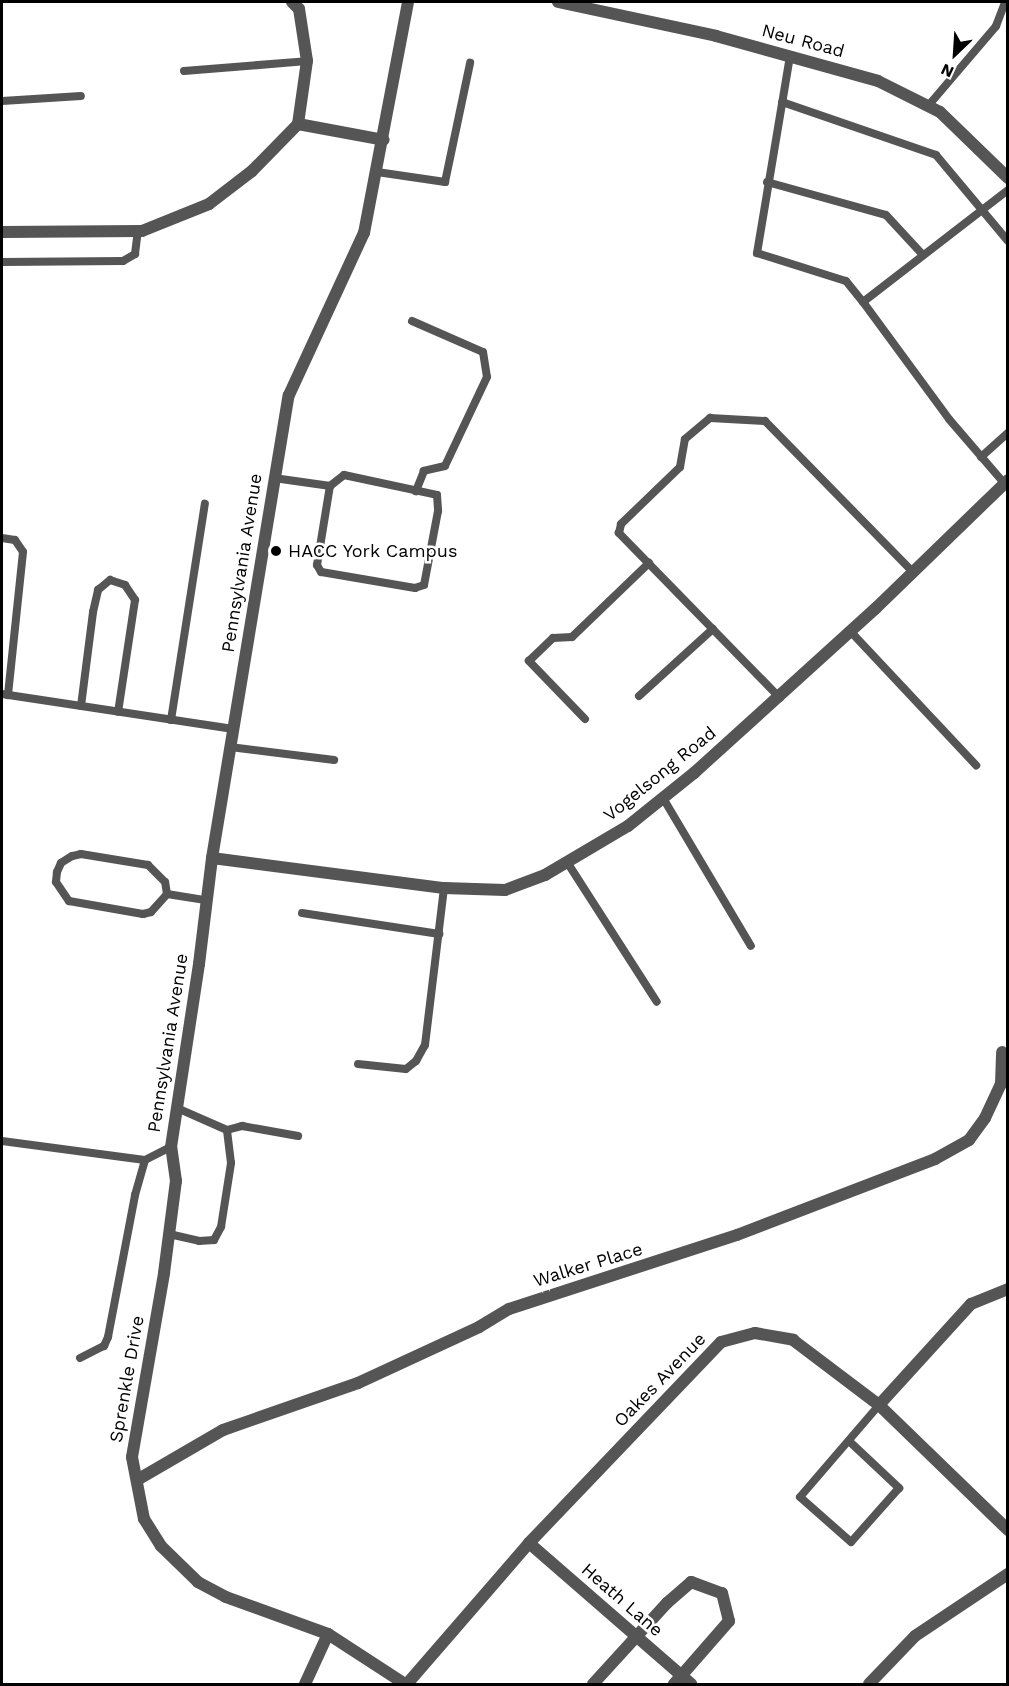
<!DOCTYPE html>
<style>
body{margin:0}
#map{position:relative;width:1009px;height:1686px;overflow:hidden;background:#fff;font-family:"Work Sans",sans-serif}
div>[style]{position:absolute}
.service>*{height:8px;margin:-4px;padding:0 4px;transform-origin:4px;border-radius:4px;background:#555}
.minor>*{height:12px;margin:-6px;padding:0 6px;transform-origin:6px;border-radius:6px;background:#555}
.dots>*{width:16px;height:16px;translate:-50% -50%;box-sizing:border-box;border:3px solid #fff;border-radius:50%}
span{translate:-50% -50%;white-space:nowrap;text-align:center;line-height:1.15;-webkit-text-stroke:5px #fff;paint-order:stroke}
.street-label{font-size:18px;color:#000}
.poi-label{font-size:18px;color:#000}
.left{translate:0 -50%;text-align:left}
.frame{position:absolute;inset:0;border:3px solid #000;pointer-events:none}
.north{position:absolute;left:925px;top:24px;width:60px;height:60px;-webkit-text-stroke:4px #fff;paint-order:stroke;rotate:205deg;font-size:16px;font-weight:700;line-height:24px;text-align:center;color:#000}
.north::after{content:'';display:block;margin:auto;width:21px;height:27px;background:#000;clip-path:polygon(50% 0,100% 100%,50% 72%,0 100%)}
</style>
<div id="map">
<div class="service">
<div style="left:790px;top:56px;width:200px;rotate:99.5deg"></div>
<div style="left:757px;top:253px;width:93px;rotate:17.5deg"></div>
<div style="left:846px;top:281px;width:27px;rotate:51deg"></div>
<div style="left:184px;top:71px;width:123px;rotate:-4.6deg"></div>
<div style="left:2px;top:101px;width:79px;rotate:-3.6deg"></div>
<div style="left:782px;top:102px;width:163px;rotate:19deg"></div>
<div style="left:936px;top:155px;width:112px;rotate:50.1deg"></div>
<div style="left:928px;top:106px;width:105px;rotate:-49.6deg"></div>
<div style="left:996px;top:26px;width:26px;rotate:-69deg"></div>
<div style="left:377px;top:172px;width:69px;rotate:8.4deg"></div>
<div style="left:445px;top:182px;width:122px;rotate:-78.1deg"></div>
<div style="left:767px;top:182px;width:123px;rotate:15.5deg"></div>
<div style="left:886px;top:215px;width:54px;rotate:47.2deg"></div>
<div style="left:2px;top:262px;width:121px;rotate:-0.5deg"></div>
<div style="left:123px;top:261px;width:14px;rotate:-30deg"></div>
<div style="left:135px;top:254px;width:23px;rotate:-83deg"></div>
<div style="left:412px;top:321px;width:77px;rotate:23.6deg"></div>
<div style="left:483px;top:352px;width:25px;rotate:81deg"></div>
<div style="left:487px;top:377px;width:98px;rotate:115.3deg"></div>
<div style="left:445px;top:466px;width:22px;rotate:167deg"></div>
<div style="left:424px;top:471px;width:22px;rotate:112deg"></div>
<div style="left:981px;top:457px;width:36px;rotate:-42deg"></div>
<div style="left:274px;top:478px;width:57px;rotate:8.1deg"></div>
<div style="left:330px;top:486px;width:18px;rotate:-38deg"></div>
<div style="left:344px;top:475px;width:95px;rotate:12.1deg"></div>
<div style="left:437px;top:495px;width:16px;rotate:86deg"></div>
<div style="left:438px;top:511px;width:75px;rotate:100.7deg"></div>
<div style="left:424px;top:585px;width:9px;rotate:162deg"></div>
<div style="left:415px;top:588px;width:95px;rotate:-170.3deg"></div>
<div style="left:321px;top:572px;width:8px;rotate:-120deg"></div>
<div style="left:317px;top:565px;width:80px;rotate:-80.7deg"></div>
<div style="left:1004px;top:483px;width:84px;rotate:-130.7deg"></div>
<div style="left:949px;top:419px;width:145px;rotate:-126.3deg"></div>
<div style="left:863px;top:302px;width:183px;rotate:-37.7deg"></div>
<div style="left:2px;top:538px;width:13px;rotate:9deg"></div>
<div style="left:15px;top:540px;width:14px;rotate:56deg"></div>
<div style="left:23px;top:552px;width:144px;rotate:96deg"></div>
<div style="left:851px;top:632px;width:183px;rotate:46.8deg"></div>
<div style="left:2px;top:694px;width:234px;rotate:8.6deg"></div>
<div style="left:639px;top:696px;width:100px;rotate:-42.2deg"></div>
<div style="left:780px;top:698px;width:231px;rotate:-134.3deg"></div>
<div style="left:619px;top:533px;width:9px;rotate:-77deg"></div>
<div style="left:621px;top:524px;width:82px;rotate:-44deg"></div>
<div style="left:680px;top:467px;width:28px;rotate:-80deg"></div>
<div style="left:685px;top:439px;width:33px;rotate:-40deg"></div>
<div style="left:710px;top:418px;width:55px;rotate:3.1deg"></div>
<div style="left:765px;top:421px;width:211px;rotate:45.6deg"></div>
<div style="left:81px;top:706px;width:95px;rotate:-82.7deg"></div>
<div style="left:93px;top:612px;width:23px;rotate:-77deg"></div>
<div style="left:98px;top:590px;width:16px;rotate:-40deg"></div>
<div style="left:110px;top:580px;width:16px;rotate:18deg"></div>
<div style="left:125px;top:585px;width:18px;rotate:56deg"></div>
<div style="left:135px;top:600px;width:113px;rotate:98.6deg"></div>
<div style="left:585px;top:719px;width:81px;rotate:-134deg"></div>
<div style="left:529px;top:661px;width:33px;rotate:-44deg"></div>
<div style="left:553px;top:638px;width:19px;rotate:-3deg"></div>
<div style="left:572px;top:637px;width:107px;rotate:-43.9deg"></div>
<div style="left:171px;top:720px;width:219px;rotate:-81.1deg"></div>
<div style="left:230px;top:747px;width:105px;rotate:7.1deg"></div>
<div style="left:663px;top:798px;width:172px;rotate:59.3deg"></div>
<div style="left:567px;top:862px;width:166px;rotate:57.3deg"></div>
<div style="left:167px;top:894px;width:12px;rotate:-99deg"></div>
<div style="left:165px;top:882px;width:24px;rotate:-135deg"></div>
<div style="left:148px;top:865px;width:68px;rotate:-170.7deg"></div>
<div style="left:81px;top:854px;width:9px;rotate:167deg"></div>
<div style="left:72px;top:856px;width:13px;rotate:148deg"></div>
<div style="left:61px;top:863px;width:10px;rotate:114deg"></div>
<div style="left:57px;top:872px;width:10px;rotate:96deg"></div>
<div style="left:56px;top:882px;width:23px;rotate:56deg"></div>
<div style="left:69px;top:901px;width:75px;rotate:10deg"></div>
<div style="left:143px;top:914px;width:8px;rotate:-14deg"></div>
<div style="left:151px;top:912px;width:24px;rotate:-48deg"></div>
<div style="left:167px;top:894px;width:39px;rotate:9deg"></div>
<div style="left:302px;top:913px;width:139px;rotate:8.7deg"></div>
<div style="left:358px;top:1064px;width:48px;rotate:5.9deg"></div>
<div style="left:406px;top:1069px;width:13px;rotate:-39deg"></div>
<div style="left:416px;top:1061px;width:18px;rotate:-61deg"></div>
<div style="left:425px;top:1045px;width:158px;rotate:-83.1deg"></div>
<div style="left:227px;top:1130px;width:16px;rotate:-15deg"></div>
<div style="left:242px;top:1126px;width:57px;rotate:10.1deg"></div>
<div style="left:2px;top:1141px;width:144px;rotate:7.6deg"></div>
<div style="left:169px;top:1234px;width:31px;rotate:13deg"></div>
<div style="left:199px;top:1241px;width:15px;rotate:-4deg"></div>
<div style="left:214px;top:1240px;width:15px;rotate:-62deg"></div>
<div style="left:221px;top:1227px;width:65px;rotate:-81.1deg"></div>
<div style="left:231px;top:1163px;width:33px;rotate:-97deg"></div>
<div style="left:227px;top:1130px;width:55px;rotate:-156.3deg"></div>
<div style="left:80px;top:1358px;width:27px;rotate:-27deg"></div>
<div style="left:104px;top:1346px;width:10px;rotate:-66deg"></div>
<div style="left:108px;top:1337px;width:145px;rotate:-79.2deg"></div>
<div style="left:135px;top:1195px;width:36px;rotate:-74deg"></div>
<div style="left:145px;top:1160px;width:29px;rotate:-27deg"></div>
<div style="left:849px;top:1441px;width:69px;rotate:43.2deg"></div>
<div style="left:899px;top:1488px;width:72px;rotate:131.6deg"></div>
<div style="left:851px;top:1542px;width:68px;rotate:-138.6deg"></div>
<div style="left:800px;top:1497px;width:121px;rotate:-49.3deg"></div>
</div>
<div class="minor">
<div style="left:558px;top:2px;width:162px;rotate:12.1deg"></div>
<div style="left:716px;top:36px;width:168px;rotate:15.5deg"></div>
<div style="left:878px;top:81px;width:69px;rotate:26.6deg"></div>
<div style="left:940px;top:112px;width:95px;rotate:44.1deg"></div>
<div style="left:298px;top:124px;width:87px;rotate:10.5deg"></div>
<div style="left:2px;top:232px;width:140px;rotate:-0.4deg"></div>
<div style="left:142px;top:231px;width:72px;rotate:-21.9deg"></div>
<div style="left:209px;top:204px;width:54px;rotate:-37.5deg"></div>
<div style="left:252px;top:171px;width:66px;rotate:-45.6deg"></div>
<div style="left:298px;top:124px;width:64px;rotate:-81.9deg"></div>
<div style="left:307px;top:61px;width:53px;rotate:-98.7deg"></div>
<div style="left:299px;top:9px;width:10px;rotate:-135deg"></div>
<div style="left:212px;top:858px;width:234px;rotate:7.4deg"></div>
<div style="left:444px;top:888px;width:61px;rotate:1.9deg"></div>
<div style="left:505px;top:890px;width:43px;rotate:-20.6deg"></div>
<div style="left:545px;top:875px;width:96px;rotate:-30.6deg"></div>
<div style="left:628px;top:826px;width:85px;rotate:-38.8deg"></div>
<div style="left:694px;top:773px;width:246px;rotate:-42.2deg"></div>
<div style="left:876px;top:608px;width:184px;rotate:-44.1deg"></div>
<div style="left:879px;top:1405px;width:137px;rotate:-47.7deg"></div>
<div style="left:971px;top:1304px;width:40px;rotate:-22deg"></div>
<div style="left:137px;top:1480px;width:99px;rotate:-30.2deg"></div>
<div style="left:223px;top:1430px;width:143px;rotate:-19.2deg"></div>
<div style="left:358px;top:1383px;width:133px;rotate:-24.8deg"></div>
<div style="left:479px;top:1327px;width:35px;rotate:-31deg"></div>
<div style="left:509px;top:1309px;width:240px;rotate:-18deg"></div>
<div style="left:737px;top:1235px;width:212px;rotate:-21deg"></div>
<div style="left:935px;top:1159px;width:39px;rotate:-29deg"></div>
<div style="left:969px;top:1140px;width:27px;rotate:-54deg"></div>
<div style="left:985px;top:1118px;width:38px;rotate:-65deg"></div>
<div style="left:1001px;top:1084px;width:32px;rotate:-88deg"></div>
<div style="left:529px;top:1543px;width:215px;rotate:41deg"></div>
<div style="left:305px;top:1684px;width:55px;rotate:-65.3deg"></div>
<div style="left:405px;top:1684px;width:92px;rotate:-147deg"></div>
<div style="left:328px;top:1634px;width:109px;rotate:-160.1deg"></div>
<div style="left:226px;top:1597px;width:32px;rotate:-152deg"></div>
<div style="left:198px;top:1582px;width:52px;rotate:-135.8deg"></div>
<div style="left:161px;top:1546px;width:32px;rotate:-122deg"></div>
<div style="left:144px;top:1519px;width:63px;rotate:-101deg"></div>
<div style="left:132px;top:1457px;width:187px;rotate:-80.1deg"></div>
<div style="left:164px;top:1273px;width:93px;rotate:-82.6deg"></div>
<div style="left:176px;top:1181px;width:34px;rotate:-98deg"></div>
<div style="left:171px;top:1147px;width:185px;rotate:-81.3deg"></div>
<div style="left:199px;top:964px;width:107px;rotate:-83deg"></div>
<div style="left:212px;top:858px;width:469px;rotate:-80.6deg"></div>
<div style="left:289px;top:395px;width:179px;rotate:-65.2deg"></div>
<div style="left:364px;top:233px;width:235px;rotate:-79.2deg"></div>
<div style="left:407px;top:1684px;width:186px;rotate:-49.1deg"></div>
<div style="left:529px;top:1543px;width:278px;rotate:-46.3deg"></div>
<div style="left:721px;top:1342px;width:35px;rotate:-15deg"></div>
<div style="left:755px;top:1333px;width:39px;rotate:10deg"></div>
<div style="left:793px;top:1340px;width:108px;rotate:37.1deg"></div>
<div style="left:879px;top:1405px;width:180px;rotate:44.1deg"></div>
<div style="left:593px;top:1684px;width:110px;rotate:-47.6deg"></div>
<div style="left:667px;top:1603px;width:32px;rotate:-41deg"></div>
<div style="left:691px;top:1582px;width:33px;rotate:20deg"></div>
<div style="left:722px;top:1593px;width:29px;rotate:76deg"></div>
<div style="left:729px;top:1621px;width:84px;rotate:131.1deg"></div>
<div style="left:869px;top:1684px;width:66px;rotate:-46.2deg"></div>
<div style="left:915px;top:1636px;width:112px;rotate:-33.7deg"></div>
</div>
<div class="dots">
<div style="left:276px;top:551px;background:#000"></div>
</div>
<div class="street-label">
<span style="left:803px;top:41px;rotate:15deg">Neu Road</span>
<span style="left:242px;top:563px;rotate:-81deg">Pennsylvania Avenue</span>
<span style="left:660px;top:774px;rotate:-39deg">Vogelsong Road</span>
<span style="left:168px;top:1043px;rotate:-81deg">Pennsylvania Avenue</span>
<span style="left:588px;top:1265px;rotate:-17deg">Walker Place</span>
<span style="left:127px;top:1379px;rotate:-80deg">Sprenkle Drive</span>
<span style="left:660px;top:1380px;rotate:-46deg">Oakes Avenue</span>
<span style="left:622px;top:1600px;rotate:41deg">Heath Lane</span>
</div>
<div class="poi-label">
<span class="left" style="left:288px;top:551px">HACC York Campus</span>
</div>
<div class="frame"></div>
<div class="north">N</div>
</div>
